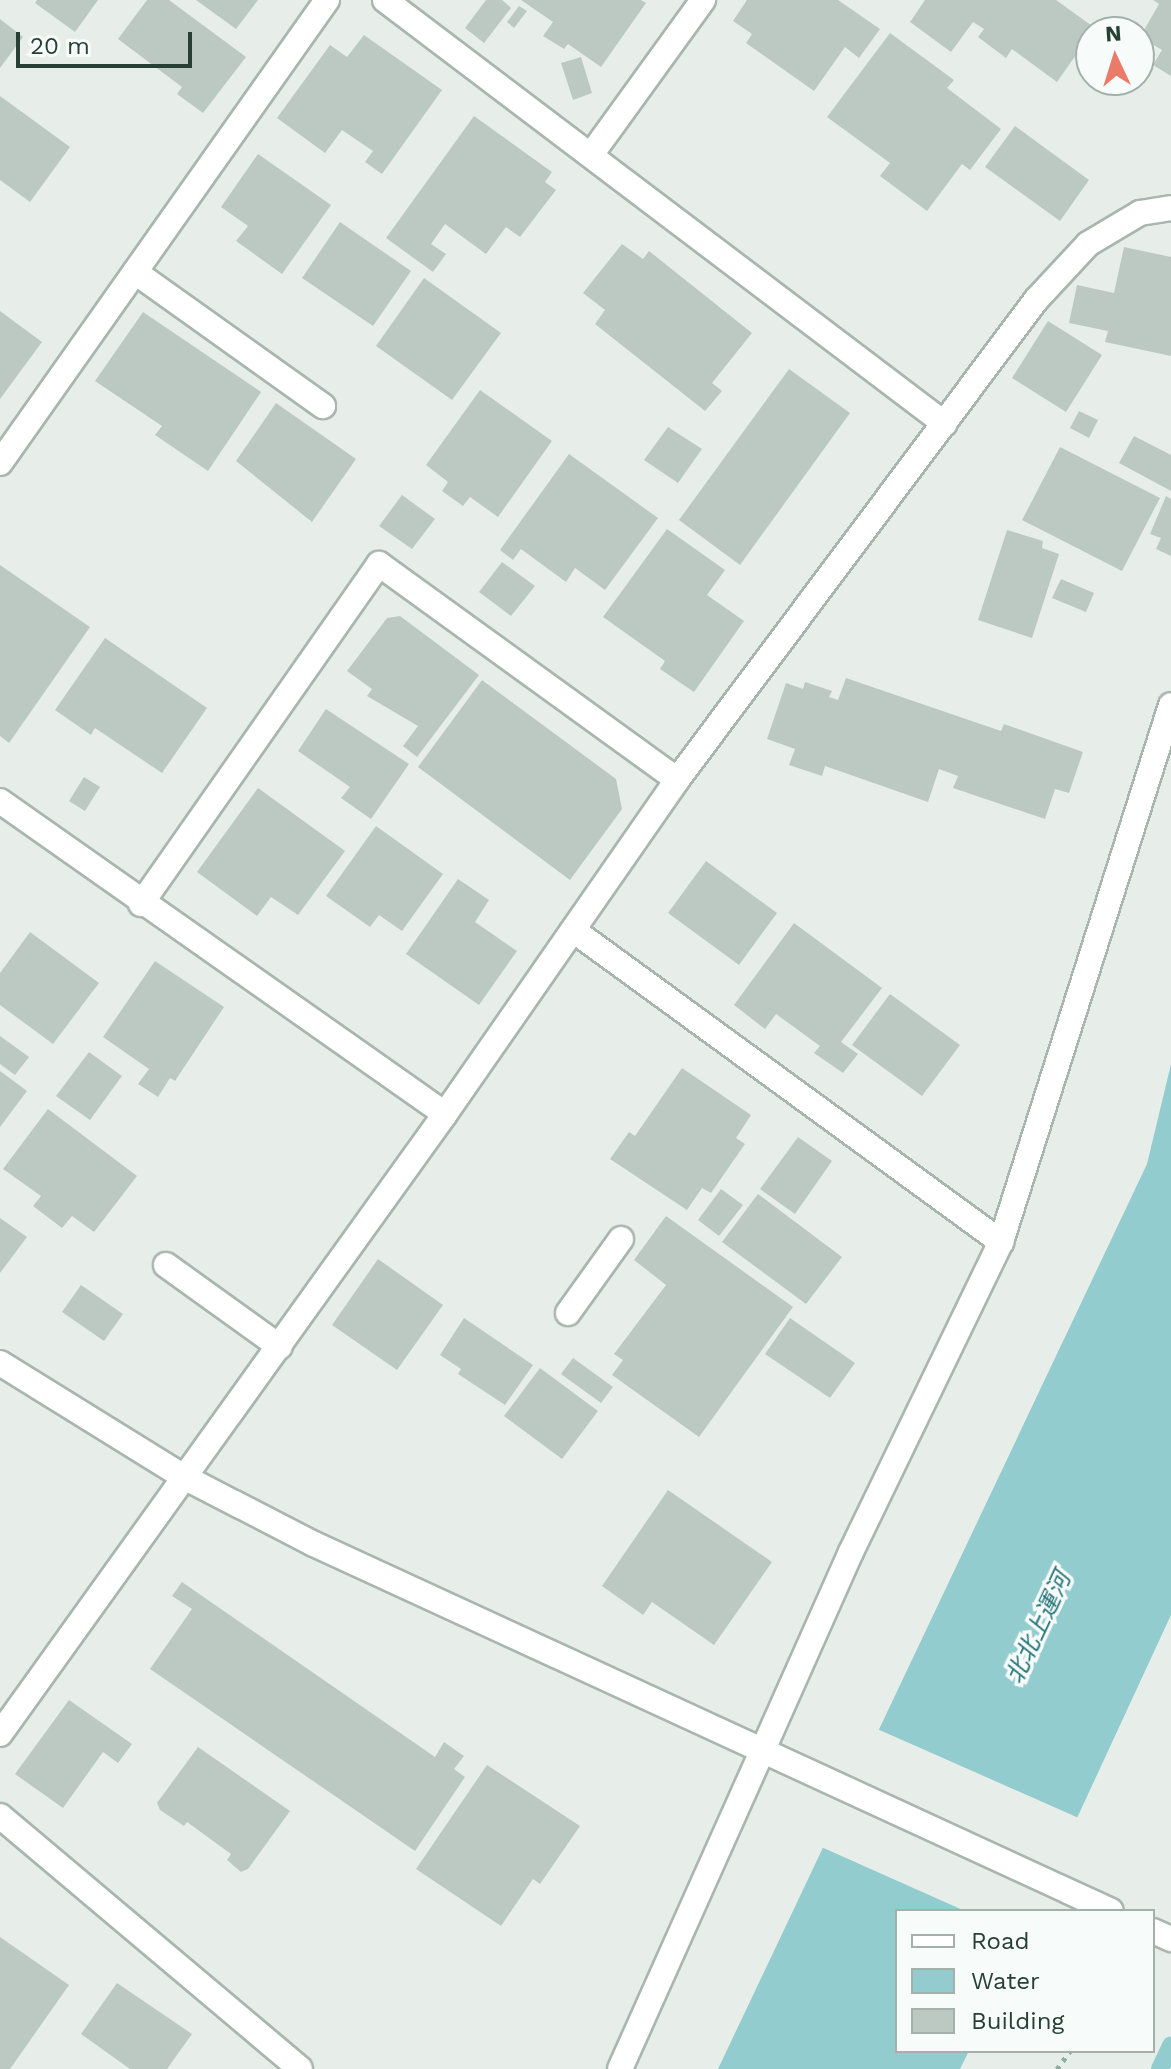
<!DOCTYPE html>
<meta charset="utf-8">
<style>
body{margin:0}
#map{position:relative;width:1171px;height:2069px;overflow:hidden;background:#e7eeea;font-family:"Work Sans","Noto Sans JP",sans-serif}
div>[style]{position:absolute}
.water>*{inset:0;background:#93cccf}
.pier>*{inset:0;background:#e7eeea}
.stream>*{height:18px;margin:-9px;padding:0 9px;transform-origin:9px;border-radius:9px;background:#93cccf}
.building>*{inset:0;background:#bcc9c3}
.path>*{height:5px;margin-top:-2.5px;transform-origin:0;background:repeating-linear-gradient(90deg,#89b0a0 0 4px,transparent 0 10px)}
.roads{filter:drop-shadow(2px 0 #a9b6b0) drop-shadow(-2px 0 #a9b6b0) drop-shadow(0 2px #a9b6b0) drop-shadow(0 -2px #a9b6b0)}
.service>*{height:24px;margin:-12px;padding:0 12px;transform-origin:12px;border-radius:12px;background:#fff}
.minor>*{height:24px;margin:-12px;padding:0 12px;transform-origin:12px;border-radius:12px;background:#fff}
.tertiary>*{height:24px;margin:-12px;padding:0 12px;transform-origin:12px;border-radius:12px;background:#fff}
span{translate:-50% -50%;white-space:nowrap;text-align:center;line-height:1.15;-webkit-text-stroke:7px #f7fbf9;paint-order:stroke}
.water-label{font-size:24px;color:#237479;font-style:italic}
.legend{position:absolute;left:895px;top:1909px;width:260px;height:144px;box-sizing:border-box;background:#f7fbf9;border:2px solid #a3b0ab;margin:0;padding:10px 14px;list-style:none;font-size:24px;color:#264036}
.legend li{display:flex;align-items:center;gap:16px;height:40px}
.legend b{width:40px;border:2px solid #a3b0ab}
.north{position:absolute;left:1075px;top:16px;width:80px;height:80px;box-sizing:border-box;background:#f7fbf9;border:2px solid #a3b0ab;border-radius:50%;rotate:356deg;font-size:22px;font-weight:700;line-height:32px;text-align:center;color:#264036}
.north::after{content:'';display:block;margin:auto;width:28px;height:36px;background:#ea7b69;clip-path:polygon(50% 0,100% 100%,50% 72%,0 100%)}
.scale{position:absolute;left:16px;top:32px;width:176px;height:36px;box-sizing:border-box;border:4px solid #264036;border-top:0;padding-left:10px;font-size:24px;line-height:28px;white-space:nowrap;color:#264036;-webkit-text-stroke:6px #f7fbf9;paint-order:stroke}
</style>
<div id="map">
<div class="water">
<div style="clip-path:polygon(1171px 1064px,1171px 1615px,1034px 1911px,897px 1911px,897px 2051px,969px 2051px,960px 2069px,718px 2069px,1147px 1164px)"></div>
</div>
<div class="pier">
<div style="clip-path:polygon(875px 1728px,1081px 1819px,1038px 1911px,965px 1911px,819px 1846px)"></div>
</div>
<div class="stream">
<div style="left:1160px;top:2069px;width:26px;rotate:-65deg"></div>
</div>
<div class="building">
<div style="clip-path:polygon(37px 0,98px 0,75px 32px,35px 3px)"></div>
<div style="clip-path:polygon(147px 0,169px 0,246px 57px,203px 113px,177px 94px,182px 87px,118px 39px)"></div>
<div style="clip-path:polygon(196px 0,258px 0,236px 29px)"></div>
<div style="clip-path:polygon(486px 0,502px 0,511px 8px,484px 43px,465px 28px)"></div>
<div style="clip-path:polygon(521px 0,641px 0,646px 3px,601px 67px,568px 44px,564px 49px,543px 36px,553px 22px)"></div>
<div style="clip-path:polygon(747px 0,838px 0,880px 29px,859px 58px,845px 47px,814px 91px,746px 43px,752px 34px,733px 21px)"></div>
<div style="clip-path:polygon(925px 0,1056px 0,1095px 28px,1057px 82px,1012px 49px,1006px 58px,978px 37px,984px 29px,973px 22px,951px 52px,910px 22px)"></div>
<div style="clip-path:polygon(1153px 0,1171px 0,1171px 76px,1153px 65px,1162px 50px,1140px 37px,1159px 4px)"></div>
<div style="clip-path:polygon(519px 6px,527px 11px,514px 28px,507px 22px)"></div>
<div style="clip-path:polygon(0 19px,23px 37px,0 68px)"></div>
<div style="clip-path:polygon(890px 33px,954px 80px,947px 88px,1001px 129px,970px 170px,962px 164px,927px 211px,880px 176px,890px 163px,827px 117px)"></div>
<div style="clip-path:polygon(364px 35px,442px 90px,382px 174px,365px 162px,373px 151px,342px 130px,325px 153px,277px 118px,330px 45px,347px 57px)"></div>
<div style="clip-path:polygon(581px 57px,592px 93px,573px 100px,561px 63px)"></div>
<div style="clip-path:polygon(0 96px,70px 147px,30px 202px,0 180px)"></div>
<div style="clip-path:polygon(474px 116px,552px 172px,545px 182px,556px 190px,520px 237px,506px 227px,486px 254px,445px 224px,431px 244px,446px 254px,433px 272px,386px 238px)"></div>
<div style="clip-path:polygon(1015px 126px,1089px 180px,1060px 221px,985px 167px)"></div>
<div style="clip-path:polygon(258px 154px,331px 205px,282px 274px,236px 241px,248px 226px,221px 207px)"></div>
<div style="clip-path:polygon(340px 222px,411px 271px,373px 326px,302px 278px)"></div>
<div style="clip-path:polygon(622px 244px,643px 259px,649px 251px,752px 333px,712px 383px,722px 391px,705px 411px,595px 324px,605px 310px,583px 293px)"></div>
<div style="clip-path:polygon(1124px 247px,1171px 257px,1171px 356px,1105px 342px,1108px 331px,1069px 323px,1077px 285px,1114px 293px)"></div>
<div style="clip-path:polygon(424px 278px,501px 333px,452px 400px,376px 346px)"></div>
<div style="clip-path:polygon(0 311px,42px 342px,0 399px)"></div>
<div style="clip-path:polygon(143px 312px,261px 392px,208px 471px,155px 435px,162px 426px,95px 381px)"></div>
<div style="clip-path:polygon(1048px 321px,1102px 355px,1066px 412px,1012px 378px)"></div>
<div style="clip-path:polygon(789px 369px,850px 413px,740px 565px,679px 520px)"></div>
<div style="clip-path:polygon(480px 390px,552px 441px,498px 517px,470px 497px,463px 506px,442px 491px,448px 482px,426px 465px)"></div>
<div style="clip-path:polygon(276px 403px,356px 459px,312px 522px,236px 461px)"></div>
<div style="clip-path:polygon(1079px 411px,1098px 420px,1089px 438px,1070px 428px)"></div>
<div style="clip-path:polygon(668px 427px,702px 449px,678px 483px,644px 460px)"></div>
<div style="clip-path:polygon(1134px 436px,1171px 455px,1171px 491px,1119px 463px)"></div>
<div style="clip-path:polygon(1060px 447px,1160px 498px,1122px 571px,1022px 520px)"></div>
<div style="clip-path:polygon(569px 454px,658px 518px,605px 590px,575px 568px,566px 582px,521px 549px,513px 560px,500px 550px)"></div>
<div style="clip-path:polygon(402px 495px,435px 519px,412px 549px,379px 526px)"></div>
<div style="clip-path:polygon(1166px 496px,1171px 499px,1171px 556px,1156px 549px,1161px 538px,1150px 534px)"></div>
<div style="clip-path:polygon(667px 529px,725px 570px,707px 595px,744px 621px,694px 692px,660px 669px,665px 661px,603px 617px)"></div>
<div style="clip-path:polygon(1007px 530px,1043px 541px,1042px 548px,1059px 554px,1032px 638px,978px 620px)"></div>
<div style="clip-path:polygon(502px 562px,535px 586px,511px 616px,479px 592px)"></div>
<div style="clip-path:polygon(0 565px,90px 627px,9px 743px,0 736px)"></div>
<div style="clip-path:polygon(1061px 579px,1094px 593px,1086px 612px,1052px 598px)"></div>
<div style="clip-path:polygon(400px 616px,479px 675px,417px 757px,403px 746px,418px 726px,367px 696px,372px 689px,347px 671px,387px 618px)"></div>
<div style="clip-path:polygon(105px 638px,207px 708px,162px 773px,95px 728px,91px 735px,55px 710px)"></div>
<div style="clip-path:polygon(846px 678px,1001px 731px,1004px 724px,1083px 752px,1069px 793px,1055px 789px,1045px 819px,953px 788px,958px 776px,939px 769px,928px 802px,825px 766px,822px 776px,789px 765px,795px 749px,767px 739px,786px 683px,803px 689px,805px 682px,832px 691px,829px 697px,838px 700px)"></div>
<div style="clip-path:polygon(482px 680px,616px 779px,622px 809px,570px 880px,418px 767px)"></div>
<div style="clip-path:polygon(326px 709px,409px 764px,371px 819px,341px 798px,350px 787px,298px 751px)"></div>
<div style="clip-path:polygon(84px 777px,100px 787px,85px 811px,69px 801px)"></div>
<div style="clip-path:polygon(258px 788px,345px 851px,298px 915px,271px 897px,257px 916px,197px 872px)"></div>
<div style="clip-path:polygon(376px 826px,443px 874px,402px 931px,379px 915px,370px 927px,326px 896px)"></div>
<div style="clip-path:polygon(706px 861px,777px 913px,739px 965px,668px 913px)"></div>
<div style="clip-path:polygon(458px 879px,489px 900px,475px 922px,517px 951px,479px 1005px,406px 954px)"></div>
<div style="clip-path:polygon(794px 923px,882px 988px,841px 1042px,858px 1054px,843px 1073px,814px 1053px,820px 1046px,776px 1014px,765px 1029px,734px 1005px)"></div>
<div style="clip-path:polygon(30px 932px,99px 983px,53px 1044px,0 1005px,0 973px)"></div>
<div style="clip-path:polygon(155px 961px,224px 1007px,175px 1081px,170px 1078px,158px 1097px,138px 1084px,149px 1069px,103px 1037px)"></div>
<div style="clip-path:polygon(890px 994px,960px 1045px,922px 1096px,852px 1045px)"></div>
<div style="clip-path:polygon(0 1036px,29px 1057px,15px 1075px,0 1064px)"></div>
<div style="clip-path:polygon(89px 1052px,122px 1076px,90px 1120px,56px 1096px)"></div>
<div style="clip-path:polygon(682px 1068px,751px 1115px,736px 1138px,745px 1144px,711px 1193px,702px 1188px,687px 1210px,610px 1159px,629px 1132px,635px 1136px)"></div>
<div style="clip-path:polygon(0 1071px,27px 1091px,0 1127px)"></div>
<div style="clip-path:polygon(48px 1109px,137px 1176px,94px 1232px,72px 1216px,62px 1228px,33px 1206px,41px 1196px,3px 1169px)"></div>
<div style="clip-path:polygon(798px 1137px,832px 1161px,795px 1214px,760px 1189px)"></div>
<div style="clip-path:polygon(721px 1189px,743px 1205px,719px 1236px,698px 1220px)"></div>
<div style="clip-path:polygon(758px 1194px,842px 1257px,806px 1304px,722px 1242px)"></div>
<div style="clip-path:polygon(666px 1216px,793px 1307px,699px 1437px,612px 1375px,623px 1360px,614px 1354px,666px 1285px,634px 1260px)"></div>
<div style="clip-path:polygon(0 1218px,27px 1237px,0 1273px)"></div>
<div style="clip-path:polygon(378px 1259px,443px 1305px,397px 1370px,332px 1325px)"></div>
<div style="clip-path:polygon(81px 1285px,123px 1314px,104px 1341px,62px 1312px)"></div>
<div style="clip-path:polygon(464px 1318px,533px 1365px,505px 1405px,458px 1374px,461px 1369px,440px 1355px)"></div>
<div style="clip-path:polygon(790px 1318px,855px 1363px,830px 1398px,765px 1354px)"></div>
<div style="clip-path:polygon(573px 1358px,613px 1387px,601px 1403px,561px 1374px)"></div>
<div style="clip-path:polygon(540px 1368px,598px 1411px,562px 1459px,504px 1416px)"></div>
<div style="clip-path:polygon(668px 1490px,772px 1562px,714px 1645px,652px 1602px,643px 1615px,602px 1586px)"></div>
<div style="clip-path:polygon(182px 1582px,435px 1757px,444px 1742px,464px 1756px,454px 1769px,465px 1777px,415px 1851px,150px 1669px,192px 1609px,172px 1596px)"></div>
<div style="clip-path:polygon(69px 1700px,132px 1744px,118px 1763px,103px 1752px,63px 1808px,15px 1774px)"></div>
<div style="clip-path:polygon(198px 1747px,290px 1811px,248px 1869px,241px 1872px,227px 1860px,231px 1854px,187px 1822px,184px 1826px,160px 1810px,157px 1803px)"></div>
<div style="clip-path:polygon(487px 1765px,580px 1826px,540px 1884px,533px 1879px,501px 1926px,416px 1869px)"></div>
<div style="clip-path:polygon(0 1937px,69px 1985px,10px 2069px,0 2069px)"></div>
<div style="clip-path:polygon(117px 1983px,192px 2034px,167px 2069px,130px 2069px,81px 2034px)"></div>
</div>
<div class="path">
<div style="left:1057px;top:2069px;width:22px;rotate:-54deg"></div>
</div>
<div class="roads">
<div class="service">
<div style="left:135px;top:272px;width:231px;rotate:35.5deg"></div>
<div style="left:166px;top:1265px;width:140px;rotate:35.7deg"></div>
<div style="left:568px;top:1313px;width:91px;rotate:-54.4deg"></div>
</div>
<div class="minor">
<div style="left:385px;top:0;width:702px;rotate:37.13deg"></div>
<div style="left:593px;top:152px;width:188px;rotate:-54.1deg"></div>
<div style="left:0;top:463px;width:567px;rotate:-54.77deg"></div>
<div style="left:0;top:801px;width:544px;rotate:35.12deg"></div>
<div style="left:141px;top:904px;width:415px;rotate:-55deg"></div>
<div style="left:379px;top:564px;width:368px;rotate:35.9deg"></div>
<div style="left:573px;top:930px;width:530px;rotate:36.09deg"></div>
<div style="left:0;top:1734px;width:763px;rotate:-54.33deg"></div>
<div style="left:445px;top:1114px;width:407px;rotate:-55.2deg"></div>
<div style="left:677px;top:780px;width:599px;rotate:-53.21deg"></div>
<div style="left:1036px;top:300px;width:76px;rotate:-47.1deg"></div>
<div style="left:1088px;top:244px;width:61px;rotate:-30.8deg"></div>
<div style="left:1140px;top:213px;width:31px;rotate:-9deg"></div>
<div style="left:0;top:1816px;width:392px;rotate:40.1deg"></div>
<div style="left:620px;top:2069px;width:345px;rotate:-65.9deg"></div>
</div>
<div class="tertiary">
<div style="left:0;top:1363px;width:216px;rotate:31.8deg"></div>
<div style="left:184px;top:1477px;width:146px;rotate:27.3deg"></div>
<div style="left:314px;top:1544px;width:877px;rotate:24.72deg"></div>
<div style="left:761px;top:1754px;width:221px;rotate:-66deg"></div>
<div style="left:851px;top:1552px;width:344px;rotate:-64.2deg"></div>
<div style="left:1001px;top:1242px;width:563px;rotate:-72.43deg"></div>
<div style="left:1153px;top:1931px;width:20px;rotate:24deg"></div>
</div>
</div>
<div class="water-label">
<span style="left:1039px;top:1628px;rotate:-65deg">北北上運河</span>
</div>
<ul class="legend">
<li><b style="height:10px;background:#fff"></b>Road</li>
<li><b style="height:22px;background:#93cccf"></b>Water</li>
<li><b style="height:22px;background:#bcc9c3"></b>Building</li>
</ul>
<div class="north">N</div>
<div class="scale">20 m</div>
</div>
